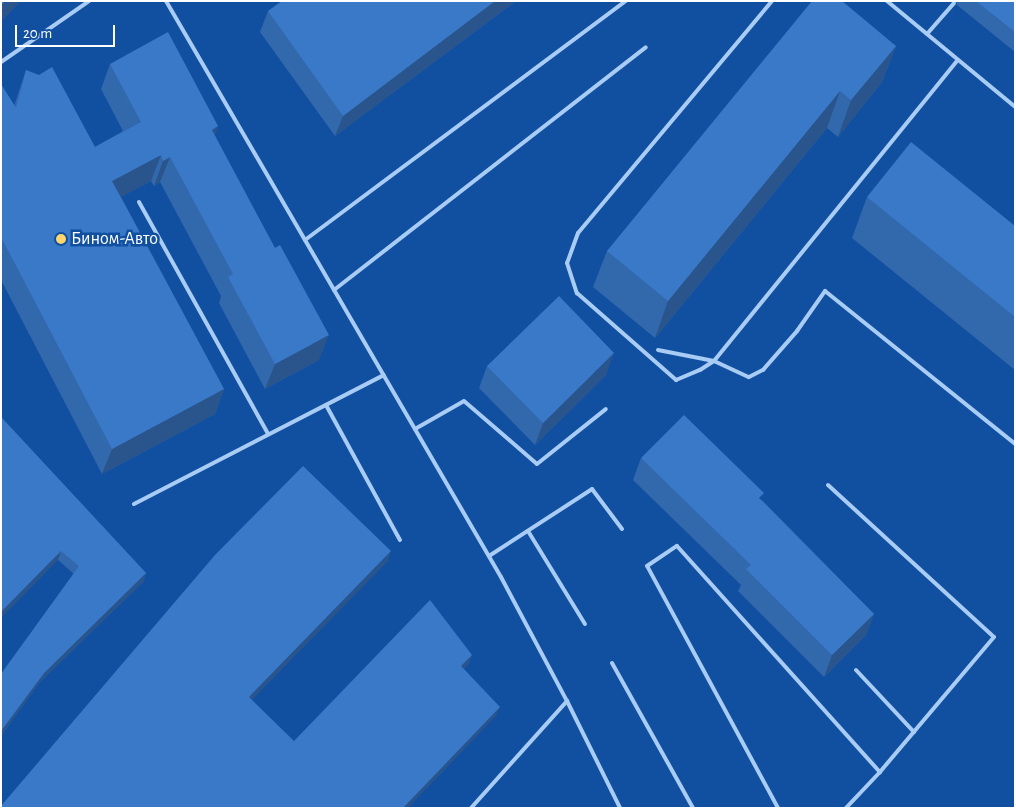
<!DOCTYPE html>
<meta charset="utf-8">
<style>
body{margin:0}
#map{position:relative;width:1016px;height:809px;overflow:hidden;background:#1150a1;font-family:"Alegreya Sans",sans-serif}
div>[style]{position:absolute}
.service>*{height:4px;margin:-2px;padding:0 2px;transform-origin:2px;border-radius:2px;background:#a9ccf5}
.wall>*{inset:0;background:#3268ac}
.shaded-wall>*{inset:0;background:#29558c}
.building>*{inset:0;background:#3a79c8}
.dots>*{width:14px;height:14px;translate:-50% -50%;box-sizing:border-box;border:2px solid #1150a1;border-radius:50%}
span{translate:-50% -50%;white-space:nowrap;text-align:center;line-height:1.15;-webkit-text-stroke:5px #1150a1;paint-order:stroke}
.poi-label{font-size:18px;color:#fff}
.left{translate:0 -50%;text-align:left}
.frame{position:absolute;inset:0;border:2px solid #fff;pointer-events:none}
.scale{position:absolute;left:15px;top:25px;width:100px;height:22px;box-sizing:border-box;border:2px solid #fff;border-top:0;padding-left:6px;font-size:15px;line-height:18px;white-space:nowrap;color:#fff;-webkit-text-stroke:4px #1150a1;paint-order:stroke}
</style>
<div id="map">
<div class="service">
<div style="left:166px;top:1px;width:666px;rotate:59.82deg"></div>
<div style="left:501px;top:577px;width:140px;rotate:62deg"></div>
<div style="left:567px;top:701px;width:119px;rotate:63.6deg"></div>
<div style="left:772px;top:1px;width:302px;rotate:129.9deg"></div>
<div style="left:578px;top:233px;width:32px;rotate:110deg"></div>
<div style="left:567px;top:263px;width:32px;rotate:72deg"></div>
<div style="left:577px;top:293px;width:132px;rotate:41.3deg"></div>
<div style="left:676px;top:380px;width:26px;rotate:-23deg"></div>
<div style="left:700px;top:370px;width:17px;rotate:-33deg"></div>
<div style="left:714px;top:361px;width:387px;rotate:-51deg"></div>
<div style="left:887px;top:1px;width:166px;rotate:39.6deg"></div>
<div style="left:927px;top:34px;width:41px;rotate:-48.9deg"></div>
<div style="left:1px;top:62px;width:107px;rotate:-34.7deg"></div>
<div style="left:139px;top:202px;width:265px;rotate:60.9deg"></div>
<div style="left:305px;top:240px;width:400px;rotate:-36.7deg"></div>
<div style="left:334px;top:290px;width:395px;rotate:-37.9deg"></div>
<div style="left:658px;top:350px;width:57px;rotate:11.1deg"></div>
<div style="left:714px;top:361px;width:38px;rotate:25deg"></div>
<div style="left:749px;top:377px;width:16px;rotate:-27deg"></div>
<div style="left:763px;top:370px;width:52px;rotate:-48.9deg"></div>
<div style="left:797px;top:331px;width:49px;rotate:-55deg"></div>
<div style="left:825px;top:291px;width:244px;rotate:38.8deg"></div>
<div style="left:326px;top:405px;width:154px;rotate:61.3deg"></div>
<div style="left:415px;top:429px;width:56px;rotate:-29.7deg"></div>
<div style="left:464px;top:401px;width:96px;rotate:40.8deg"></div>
<div style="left:537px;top:464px;width:88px;rotate:-38.6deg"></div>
<div style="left:828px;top:485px;width:225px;rotate:42.5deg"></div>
<div style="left:994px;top:637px;width:177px;rotate:130.2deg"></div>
<div style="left:134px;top:504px;width:281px;rotate:-27.3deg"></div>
<div style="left:528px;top:531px;width:109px;rotate:58.5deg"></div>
<div style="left:489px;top:556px;width:123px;rotate:-33deg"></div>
<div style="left:592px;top:489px;width:50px;rotate:53.1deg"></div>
<div style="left:612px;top:663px;width:166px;rotate:60.8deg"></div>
<div style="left:856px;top:670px;width:85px;rotate:46.9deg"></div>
<div style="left:471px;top:808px;width:144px;rotate:-48.1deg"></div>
<div style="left:778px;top:808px;width:275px;rotate:-118.4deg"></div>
<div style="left:647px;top:566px;width:36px;rotate:-34deg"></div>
<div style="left:677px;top:546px;width:304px;rotate:48.1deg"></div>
<div style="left:880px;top:772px;width:50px;rotate:133.4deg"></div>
</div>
<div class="wall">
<div style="clip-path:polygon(282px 1px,516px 1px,335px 136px,260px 32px,268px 11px)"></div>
<div style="clip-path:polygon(956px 1px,1015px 1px,1015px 52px,957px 5px)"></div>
<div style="clip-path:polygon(896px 46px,882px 82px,838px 137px,827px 128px,655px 338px,593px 287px,607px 251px)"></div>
<div style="clip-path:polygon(110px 64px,215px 136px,319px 360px,265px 389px,219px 303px,221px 296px,160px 182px,154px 186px,151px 181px,121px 197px,224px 389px,215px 414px,102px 474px,1px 280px,1px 84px,14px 106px,26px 70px,95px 147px,123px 131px,101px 89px)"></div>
<div style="clip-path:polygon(867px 197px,1015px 226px,1015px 370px,852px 238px)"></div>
<div style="clip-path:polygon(487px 366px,606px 375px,535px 445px,479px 388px)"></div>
<div style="clip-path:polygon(1px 417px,146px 573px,143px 582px,40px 682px,1px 736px,1px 674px,74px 574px,58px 560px)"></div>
<div style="clip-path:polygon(641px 458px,762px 500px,874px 614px,866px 635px,824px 677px,738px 591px,741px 585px,633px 480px)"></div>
</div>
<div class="shaded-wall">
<div style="clip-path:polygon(5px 1px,21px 1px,1px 22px,1px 6px)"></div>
<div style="clip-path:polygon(495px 1px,516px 1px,335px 136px,343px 116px)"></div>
<div style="clip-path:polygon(896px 46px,882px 82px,838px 137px,851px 100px)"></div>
<div style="clip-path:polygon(840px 91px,827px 128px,655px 338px,668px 301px)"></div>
<div style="clip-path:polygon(218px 126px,209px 152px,212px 130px)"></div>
<div style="clip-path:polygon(161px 155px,151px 181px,103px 207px,112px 181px)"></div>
<div style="clip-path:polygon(170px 157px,160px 182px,154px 186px,163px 161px)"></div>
<div style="clip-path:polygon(329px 335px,319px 360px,265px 389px,275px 364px)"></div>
<div style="clip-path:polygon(614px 353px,606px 375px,535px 445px,543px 423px)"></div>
<div style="clip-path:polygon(224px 389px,215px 414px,102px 474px,112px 449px)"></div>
<div style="clip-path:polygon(61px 551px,58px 560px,1px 618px,1px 612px)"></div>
<div style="clip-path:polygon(391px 551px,388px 561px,246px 706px,249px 697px)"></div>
<div style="clip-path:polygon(146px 573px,143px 582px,40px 682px,1px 736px,1px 731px,44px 673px)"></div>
<div style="clip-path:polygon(874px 614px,866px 635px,824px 677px,832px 655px)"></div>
<div style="clip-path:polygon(472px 655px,469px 664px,458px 675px,461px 666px)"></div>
<div style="clip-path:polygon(500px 707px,496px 716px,408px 808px,403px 808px)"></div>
</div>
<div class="building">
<div style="clip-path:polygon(1px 1px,5px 1px,1px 6px)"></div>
<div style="clip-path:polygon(282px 1px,495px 1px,343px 116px,268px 11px)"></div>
<div style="clip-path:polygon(812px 1px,842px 1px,896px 46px,851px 100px,840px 91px,668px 301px,607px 251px)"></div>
<div style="clip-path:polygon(976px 1px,1015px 1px,1015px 32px)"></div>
<div style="clip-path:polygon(168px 32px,218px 126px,212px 130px,275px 248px,280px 245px,329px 335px,275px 364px,228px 277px,233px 274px,170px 157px,163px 161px,161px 155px,112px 181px,224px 389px,112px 449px,1px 237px,1px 84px,16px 108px,26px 70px,39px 75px,52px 67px,95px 147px,141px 122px,110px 64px)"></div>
<div style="clip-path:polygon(911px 142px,1015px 226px,1015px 317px,867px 197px)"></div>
<div style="clip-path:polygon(559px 296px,614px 353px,543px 423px,487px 366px)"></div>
<div style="clip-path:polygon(684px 415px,764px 493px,759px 498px,874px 614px,832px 655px,746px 569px,751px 565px,641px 458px)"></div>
<div style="clip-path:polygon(1px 417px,146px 573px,44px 673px,1px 731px,1px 674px,79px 566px,61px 551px,1px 612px)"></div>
<div style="clip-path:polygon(303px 466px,391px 551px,249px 697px,294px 741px,430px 600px,472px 655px,461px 666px,500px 707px,403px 808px,1px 808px,1px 806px,215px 555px)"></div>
</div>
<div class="dots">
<div style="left:61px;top:239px;background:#ffd56d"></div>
</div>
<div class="poi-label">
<span class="left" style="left:71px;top:239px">Бином-Авто</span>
</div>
<div class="frame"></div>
<div class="scale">20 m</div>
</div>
